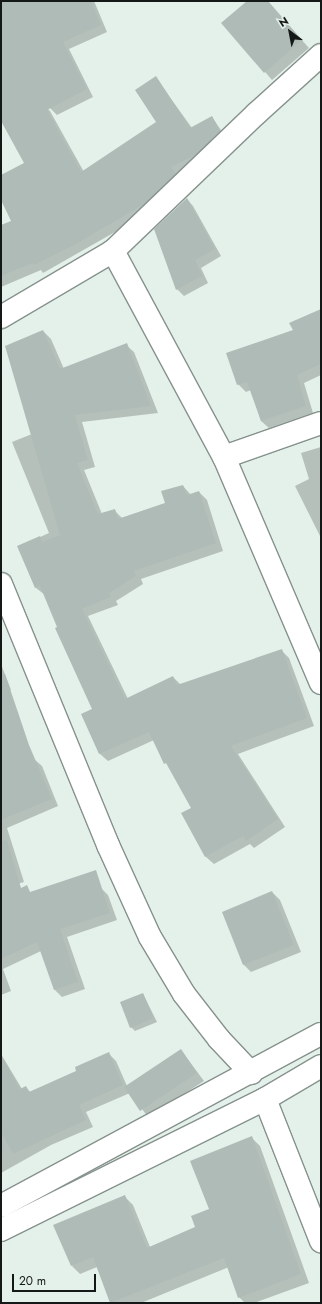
<!DOCTYPE html>
<style>
body{margin:0}
#map{position:relative;width:322px;height:1304px;overflow:hidden;background:#e4f0ea;font-family:Jost,sans-serif}
div>[style]{position:absolute}
.shadow>*{inset:0;background:#0003}
.building>*{inset:0;background:#afbbb6}
.roads{filter:drop-shadow(1px 0 #86928c) drop-shadow(-1px 0 #86928c) drop-shadow(0 1px #86928c) drop-shadow(0 -1px #86928c)}
.street>*{height:22px;margin:-11px;padding:0 11px;transform-origin:11px;border-radius:11px;background:#fff}
.primary>*{height:22px;margin:-11px;padding:0 11px;transform-origin:11px;border-radius:11px;background:#fff}
span{translate:-50% -50%;white-space:nowrap;text-align:center;line-height:1.15;-webkit-text-stroke:3.5px #e4f0ea;paint-order:stroke}
.frame{position:absolute;inset:0;border:2px solid #141816;pointer-events:none}
.north{position:absolute;left:270px;top:12px;width:40px;height:40px;-webkit-text-stroke:3px #e4f0ea;paint-order:stroke;rotate:328deg;font-size:11px;font-weight:700;line-height:16px;text-align:center;color:#141816}
.north::after{content:'';display:block;margin:auto;width:14px;height:18px;background:#141816;clip-path:polygon(50% 0,100% 100%,50% 72%,0 100%)}
.scale{position:absolute;left:12px;top:1274px;width:84px;height:18px;box-sizing:border-box;border:2px solid #141816;border-top:0;padding-left:5px;font-size:12px;line-height:14px;white-space:nowrap;color:#141816;-webkit-text-stroke:3px #e4f0ea;paint-order:stroke}
</style>
<div id="map">
<div class="shadow">
<div style="clip-path:polygon(1px 1px,94px 1px,107px 32px,69px 49px,93px 97px,57px 115px,50px 108px,1px 111px)"></div>
<div style="clip-path:polygon(248px 1px,267px 1px,309px 48px,272px 80px,223px 23px)"></div>
<div style="clip-path:polygon(156px 78px,192px 128px,212px 117px,227px 139px,152px 211px,43px 273px,41px 270px,1px 287px,1px 226px,13px 221px,1px 198px,1px 176px,26px 164px,42px 103px,50px 111px,84px 172px,157px 123px)"></div>
<div style="clip-path:polygon(187px 199px,193px 206px,221px 256px,201px 268px,208px 283px,184px 296px,177px 289px)"></div>
<div style="clip-path:polygon(321px 310px,321px 375px,304px 383px,313px 413px,269px 428px,261px 421px,251px 390px,246px 392px,238px 384px,294px 331px)"></div>
<div style="clip-path:polygon(43px 331px,51px 339px,64px 369px,126px 345px,134px 352px,158px 413px,82px 422px,95px 467px,84px 470px,102px 514px,114px 510px,122px 518px,166px 503px,183px 486px,191px 495px,199px 492px,207px 500px,223px 551px,141px 579px,143px 584px,116px 601px,118px 605px,88px 616px,128px 699px,173px 677px,181px 685px,281px 650px,289px 658px,314px 726px,238px 754px,285px 827px,254px 848px,250px 844px,214px 864px,206px 857px,183px 814px,192px 808px,154px 740px,108px 761px,100px 754px,83px 714px,93px 709px,45px 595px,36px 588px,18px 547px,49px 533px,12px 442px,32px 434px)"></div>
<div style="clip-path:polygon(321px 447px,321px 538px,295px 486px,309px 479px,301px 453px)"></div>
<div style="clip-path:polygon(1px 664px,11px 690px,1px 694px)"></div>
<div style="clip-path:polygon(34px 759px,42px 766px,58px 806px,7px 828px,24px 882px,1px 889px,1px 772px)"></div>
<div style="clip-path:polygon(101px 888px,108px 895px,117px 920px,67px 937px,85px 989px,62px 997px,55px 990px,41px 951px,3px 969px,11px 991px,1px 995px,1px 924px)"></div>
<div style="clip-path:polygon(272px 892px,280px 900px,301px 952px,251px 972px,244px 965px,223px 913px)"></div>
<div style="clip-path:polygon(143px 994px,157px 1022px,135px 1031px,131px 1027px)"></div>
<div style="clip-path:polygon(181px 1050px,204px 1081px,148px 1117px,130px 1093px,86px 1112px,93px 1127px,51px 1145px,1px 1173px,1px 1054px,22px 1089px,26px 1087px,31px 1093px,78px 1072px,108px 1053px,116px 1061px,127px 1086px)"></div>
<div style="clip-path:polygon(251px 1137px,260px 1146px,309px 1283px,254px 1303px,245px 1303px,239px 1297px,229px 1267px,141px 1303px,111px 1303px,97px 1267px,80px 1274px,72px 1266px,125px 1197px,133px 1205px,150px 1247px,196px 1227px,211px 1210px)"></div>
</div>
<div class="building">
<div style="clip-path:polygon(1px 1px,91px 1px,101px 25px,63px 42px,87px 89px,47px 110px,81px 172px,156px 122px,135px 90px,156px 76px,190px 128px,212px 116px,220px 131px,197px 154px,171px 167px,176px 174px,144px 204px,76px 244px,34px 265px,33px 263px,1px 276px,1px 225px,11px 221px,1px 200px,1px 175px,24px 163px,1px 121px)"></div>
<div style="clip-path:polygon(247px 1px,268px 1px,302px 40px,264px 73px,221px 23px)"></div>
<div style="clip-path:polygon(187px 198px,215px 249px,195px 260px,202px 276px,176px 290px,154px 229px)"></div>
<div style="clip-path:polygon(321px 309px,321px 364px,297px 375px,306px 406px,261px 421px,247px 382px,237px 385px,226px 353px,293px 330px,289px 323px)"></div>
<div style="clip-path:polygon(43px 330px,60px 369px,127px 343px,151px 406px,75px 415px,88px 460px,77px 463px,98px 514px,115px 509px,118px 519px,165px 503px,161px 491px,183px 485px,187px 495px,199px 491px,216px 543px,134px 571px,136px 576px,109px 593px,111px 597px,82px 609px,125px 699px,173px 676px,177px 685px,282px 649px,307px 718px,231px 746px,278px 819px,246px 841px,243px 836px,205px 857px,181px 813px,191px 808px,166px 763px,164px 764px,149px 732px,99px 754px,81px 714px,92px 709px,55px 628px,57px 627px,40px 586px,35px 588px,17px 546px,40px 536px,42px 542px,60px 535px,5px 346px)"></div>
<div style="clip-path:polygon(5px 674px,29px 745px,52px 799px,1px 820px,1px 675px)"></div>
<div style="clip-path:polygon(7px 840px,21px 888px,27px 885px,30px 892px,96px 870px,110px 913px,60px 929px,78px 982px,54px 990px,37px 942px,1px 959px,1px 841px)"></div>
<div style="clip-path:polygon(272px 891px,294px 945px,243px 965px,222px 912px)"></div>
<div style="clip-path:polygon(143px 993px,154px 1018px,130px 1028px,120px 1002px)"></div>
<div style="clip-path:polygon(181px 1049px,197px 1073px,140px 1111px,124px 1087px)"></div>
<div style="clip-path:polygon(109px 1052px,123px 1085px,79px 1105px,86px 1120px,13px 1154px,1px 1132px,1px 1055px,20px 1089px,26px 1086px,29px 1092px,76px 1071px,75px 1067px)"></div>
<div style="clip-path:polygon(252px 1136px,301px 1274px,238px 1298px,224px 1258px,110px 1303px,93px 1257px,71px 1266px,53px 1225px,125px 1195px,147px 1248px,195px 1227px,191px 1216px,209px 1209px,190px 1161px)"></div>
</div>
<div class="roads">
<div class="street">
<div style="left:113px;top:251px;width:234px;rotate:61.7deg"></div>
<div style="left:224px;top:457px;width:246px;rotate:66.8deg"></div>
<div style="left:1px;top:317px;width:130px;rotate:-30.5deg"></div>
<div style="left:113px;top:251px;width:199px;rotate:-43.8deg"></div>
<div style="left:257px;top:113px;width:86px;rotate:-42.2deg"></div>
<div style="left:224px;top:457px;width:103px;rotate:-19.3deg"></div>
<div style="left:1px;top:584px;width:282px;rotate:67.7deg"></div>
<div style="left:108px;top:845px;width:101px;rotate:65.5deg"></div>
<div style="left:150px;top:937px;width:66px;rotate:59.2deg"></div>
<div style="left:184px;top:994px;width:57px;rotate:52.1deg"></div>
<div style="left:219px;top:1039px;width:47px;rotate:46.7deg"></div>
<div style="left:265px;top:1099px;width:153px;rotate:68.5deg"></div>
</div>
<div class="primary">
<div style="left:1px;top:1206px;width:363px;rotate:-28.3deg"></div>
<div style="left:1px;top:1230px;width:295px;rotate:-26.4deg"></div>
<div style="left:265px;top:1099px;width:65px;rotate:-30.5deg"></div>
</div>
</div>
<div class="frame"></div>
<div class="north">N</div>
<div class="scale">20 m</div>
</div>
